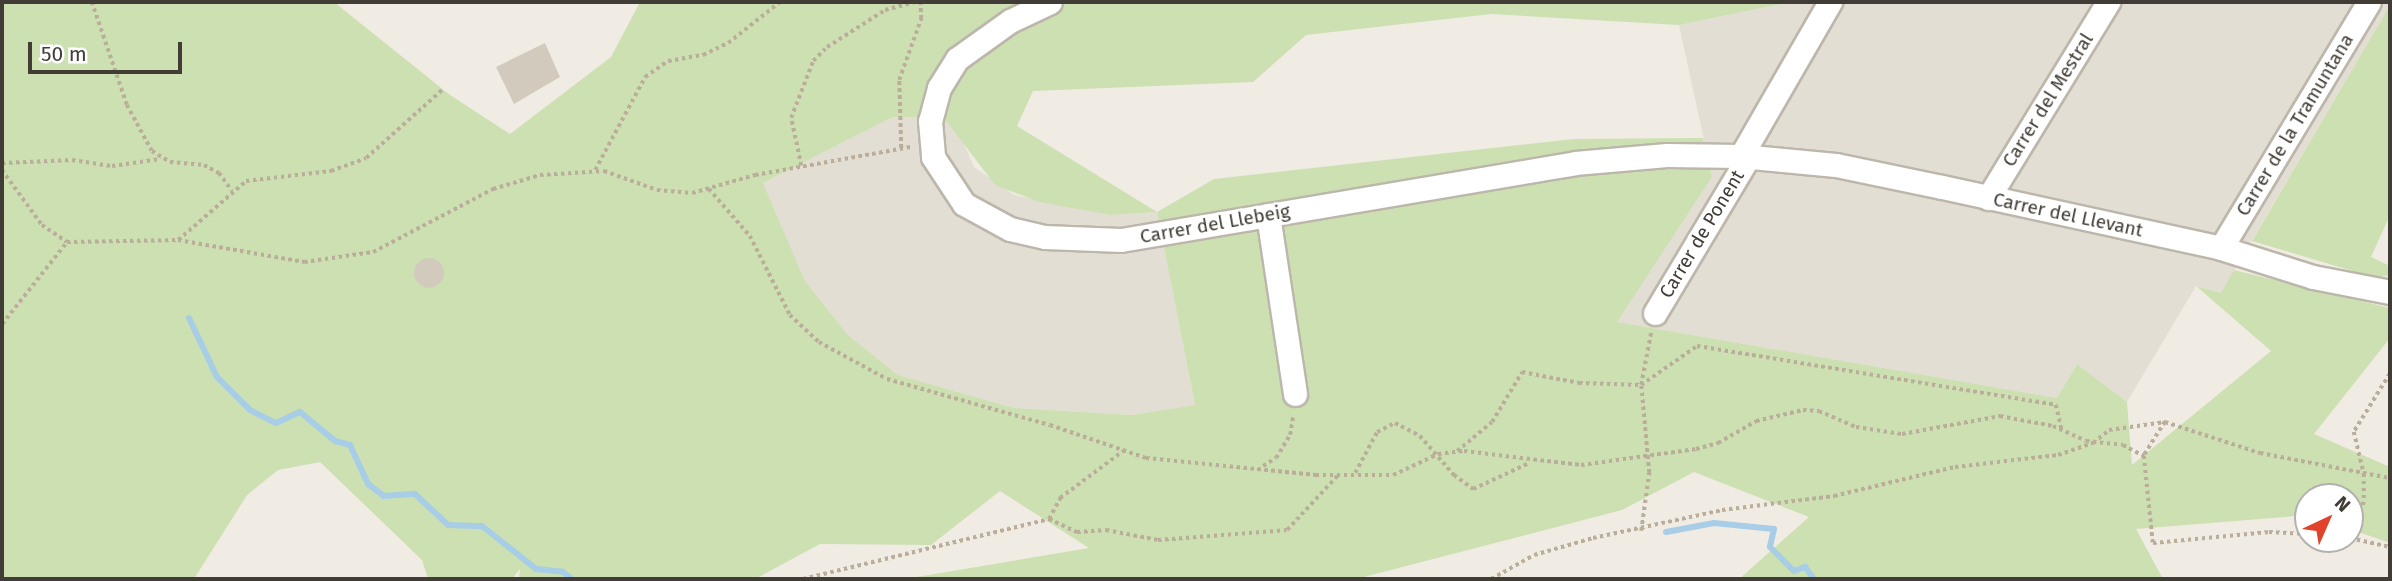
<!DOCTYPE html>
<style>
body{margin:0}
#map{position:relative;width:2392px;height:581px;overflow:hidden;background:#f0ece4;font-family:"Fira Sans",sans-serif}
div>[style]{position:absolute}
.residential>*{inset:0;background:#e3ded3}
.green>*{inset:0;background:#cce0b2}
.stream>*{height:6px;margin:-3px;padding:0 3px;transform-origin:3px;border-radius:3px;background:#a7cee6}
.building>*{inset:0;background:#d3cabe}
.round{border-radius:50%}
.path>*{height:3.5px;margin-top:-1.75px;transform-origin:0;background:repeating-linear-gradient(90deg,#baae9b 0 3.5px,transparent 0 7px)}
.roads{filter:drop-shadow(2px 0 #bdb6ab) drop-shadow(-2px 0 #bdb6ab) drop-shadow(0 2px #bdb6ab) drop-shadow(0 -2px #bdb6ab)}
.minor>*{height:23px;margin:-11.5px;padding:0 11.5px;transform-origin:11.5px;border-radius:11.5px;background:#fff}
span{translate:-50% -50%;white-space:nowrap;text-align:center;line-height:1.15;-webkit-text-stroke:5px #fff;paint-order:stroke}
.street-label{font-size:19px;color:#413c35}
.frame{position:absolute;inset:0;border:4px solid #413c35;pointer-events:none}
.north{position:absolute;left:2294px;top:483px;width:70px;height:70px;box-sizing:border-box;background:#fff;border:2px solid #b3b1ae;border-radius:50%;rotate:44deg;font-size:19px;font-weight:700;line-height:28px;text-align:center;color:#413c35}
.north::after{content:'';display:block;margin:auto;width:24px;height:32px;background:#e0422b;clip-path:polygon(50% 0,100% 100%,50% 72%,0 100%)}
.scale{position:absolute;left:28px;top:42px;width:154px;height:32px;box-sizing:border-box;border:4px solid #413c35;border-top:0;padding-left:9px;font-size:21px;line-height:24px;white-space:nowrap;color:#413c35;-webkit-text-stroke:5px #fff;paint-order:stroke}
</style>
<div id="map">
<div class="residential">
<div style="clip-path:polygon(1791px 2px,2390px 2px,2390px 5px,2221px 293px,2196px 286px,2127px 402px,2077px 364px,2057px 398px,1616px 322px,1712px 177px,1679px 25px)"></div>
<div style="clip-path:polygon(893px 117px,944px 118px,955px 123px,974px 167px,1014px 195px,1111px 215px,1157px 212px,1195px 405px,1133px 415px,1014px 408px,898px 375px,848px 335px,805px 281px,763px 183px)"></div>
</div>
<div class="green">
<div style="clip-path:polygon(evenodd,2px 2px,334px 2px,450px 95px,510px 134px,611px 57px,640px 2px,1791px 2px,1679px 25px,1491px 14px,1306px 35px,1253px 82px,1033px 91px,1017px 126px,1157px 212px,1214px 179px,1574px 139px,1703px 138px,1712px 177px,1617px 322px,2057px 398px,2077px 364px,2127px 402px,2132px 465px,2271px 351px,2196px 286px,2221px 293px,2234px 270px,2390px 308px,2390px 338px,2314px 434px,2390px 467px,2390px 543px,2350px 529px,2350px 497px,2308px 497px,2308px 515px,2136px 529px,2163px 579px,1739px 579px,1809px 517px,1694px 472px,1622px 510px,1356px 579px,905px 579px,1089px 548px,1000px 491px,931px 545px,820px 544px,755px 579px,519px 579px,520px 569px,512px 579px,428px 579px,422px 560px,320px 462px,278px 470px,247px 495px,194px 579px,2px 579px,2px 2px,893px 117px,944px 118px,995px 185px,1039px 202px,1111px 215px,1157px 212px,1195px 405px,1132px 415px,1014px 408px,898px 375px,848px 335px,805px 281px,763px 183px,893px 117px)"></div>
<div style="clip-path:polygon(2390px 5px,2390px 215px,2371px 257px,2390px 266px,2390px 276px,2373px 277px,2252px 241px)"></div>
</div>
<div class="stream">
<div style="left:189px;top:318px;width:65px;rotate:64.6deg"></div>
<div style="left:217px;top:377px;width:47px;rotate:45deg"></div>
<div style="left:250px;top:410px;width:29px;rotate:27deg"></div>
<div style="left:276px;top:423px;width:26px;rotate:-25deg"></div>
<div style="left:300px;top:412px;width:45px;rotate:39.6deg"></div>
<div style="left:335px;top:441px;width:16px;rotate:15deg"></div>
<div style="left:350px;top:445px;width:43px;rotate:65.2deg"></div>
<div style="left:368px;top:484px;width:20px;rotate:37deg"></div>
<div style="left:384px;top:496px;width:31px;rotate:-4deg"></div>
<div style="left:415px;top:494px;width:45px;rotate:43.2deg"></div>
<div style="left:448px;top:525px;width:34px;rotate:2deg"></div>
<div style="left:482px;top:526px;width:69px;rotate:38.5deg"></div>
<div style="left:536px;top:569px;width:27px;rotate:6deg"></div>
<div style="left:563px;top:572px;width:11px;rotate:38deg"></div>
<div style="left:1666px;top:532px;width:49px;rotate:-10.6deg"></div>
<div style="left:1714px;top:523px;width:60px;rotate:5.7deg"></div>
<div style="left:1774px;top:529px;width:18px;rotate:103deg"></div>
<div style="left:1770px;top:547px;width:34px;rotate:45deg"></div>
<div style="left:1794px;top:571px;width:12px;rotate:-20deg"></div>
<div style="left:1805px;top:567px;width:15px;rotate:53deg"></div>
</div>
<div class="building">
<div style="clip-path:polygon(545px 43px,560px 77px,514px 104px,496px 67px)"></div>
<div class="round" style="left:414px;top:258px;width:30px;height:30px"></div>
</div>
<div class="path">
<div style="left:92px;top:2px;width:109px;rotate:71.2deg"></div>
<div style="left:127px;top:105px;width:52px;rotate:61.5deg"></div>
<div style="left:152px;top:151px;width:21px;rotate:31deg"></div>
<div style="left:170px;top:162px;width:34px;rotate:5deg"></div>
<div style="left:204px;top:165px;width:17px;rotate:28deg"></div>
<div style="left:219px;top:173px;width:22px;rotate:54deg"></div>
<div style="left:901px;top:148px;width:68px;rotate:-91.7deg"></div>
<div style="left:899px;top:80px;width:65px;rotate:-70.2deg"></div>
<div style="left:921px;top:19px;width:17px;rotate:-93deg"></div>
<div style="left:2px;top:163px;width:70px;rotate:-2.5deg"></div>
<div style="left:72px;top:160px;width:40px;rotate:8.5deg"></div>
<div style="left:112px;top:166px;width:49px;rotate:-8.1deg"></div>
<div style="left:801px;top:166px;width:49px;rotate:-101.8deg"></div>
<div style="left:791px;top:118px;width:61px;rotate:-68.9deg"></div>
<div style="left:813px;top:61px;width:20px;rotate:-45deg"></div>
<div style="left:827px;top:47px;width:69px;rotate:-32.5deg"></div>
<div style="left:885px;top:10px;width:31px;rotate:-15deg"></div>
<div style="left:2px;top:170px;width:68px;rotate:54deg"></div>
<div style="left:42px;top:225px;width:30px;rotate:34deg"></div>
<div style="left:67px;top:242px;width:111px;rotate:-1deg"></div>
<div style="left:178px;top:240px;width:128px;rotate:9.9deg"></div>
<div style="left:304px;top:262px;width:70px;rotate:-8.2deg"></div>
<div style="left:373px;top:252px;width:136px;rotate:-27.7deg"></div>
<div style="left:493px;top:189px;width:49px;rotate:-16.6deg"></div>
<div style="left:540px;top:175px;width:64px;rotate:-3.6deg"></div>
<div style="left:604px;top:171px;width:56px;rotate:19.7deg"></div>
<div style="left:657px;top:190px;width:35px;rotate:5deg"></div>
<div style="left:692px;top:193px;width:66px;rotate:-15.9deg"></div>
<div style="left:755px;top:175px;width:158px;rotate:-10.2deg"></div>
<div style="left:595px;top:170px;width:106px;rotate:-61.7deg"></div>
<div style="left:645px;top:77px;width:28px;rotate:-35deg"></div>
<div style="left:668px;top:61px;width:36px;rotate:-10deg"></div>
<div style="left:703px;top:55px;width:28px;rotate:-26deg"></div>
<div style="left:728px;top:43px;width:66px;rotate:-38.3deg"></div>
<div style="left:709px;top:189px;width:62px;rotate:48.9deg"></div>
<div style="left:750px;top:236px;width:89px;rotate:63.1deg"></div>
<div style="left:790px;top:315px;width:40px;rotate:43deg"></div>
<div style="left:819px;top:342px;width:77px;rotate:28.6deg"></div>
<div style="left:887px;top:379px;width:169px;rotate:15.8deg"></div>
<div style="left:1050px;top:425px;width:102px;rotate:19deg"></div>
<div style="left:1146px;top:458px;width:171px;rotate:5.7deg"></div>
<div style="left:1316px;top:475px;width:77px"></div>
<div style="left:1393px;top:475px;width:50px;rotate:-25deg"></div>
<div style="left:1438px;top:454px;width:26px;rotate:-7deg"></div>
<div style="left:1464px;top:451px;width:118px;rotate:6.8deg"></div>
<div style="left:1581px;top:465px;width:116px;rotate:-7.9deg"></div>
<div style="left:1696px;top:449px;width:23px;rotate:-15deg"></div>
<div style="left:1718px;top:443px;width:44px;rotate:-30.1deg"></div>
<div style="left:1756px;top:421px;width:48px;rotate:-13.2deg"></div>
<div style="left:1803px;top:410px;width:16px;rotate:4deg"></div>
<div style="left:1819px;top:411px;width:40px;rotate:23.4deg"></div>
<div style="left:1856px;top:427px;width:47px;rotate:8.7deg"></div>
<div style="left:1902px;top:434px;width:100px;rotate:-10.4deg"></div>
<div style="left:2000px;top:416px;width:54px;rotate:10.7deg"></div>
<div style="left:2053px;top:426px;width:36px;rotate:24deg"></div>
<div style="left:2086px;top:441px;width:37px;rotate:6deg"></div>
<div style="left:2123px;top:445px;width:24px;rotate:28deg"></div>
<div style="left:178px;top:240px;width:90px;rotate:-40.9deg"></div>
<div style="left:246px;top:181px;width:86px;rotate:-6.7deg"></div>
<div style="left:331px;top:171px;width:37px;rotate:-20deg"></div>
<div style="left:366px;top:158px;width:103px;rotate:-41.9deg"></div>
<div style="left:2px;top:324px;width:105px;rotate:-51.6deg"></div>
<div style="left:2390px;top:374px;width:68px;rotate:121.8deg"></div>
<div style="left:2354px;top:432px;width:43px;rotate:76.6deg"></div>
<div style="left:2364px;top:474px;width:28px;rotate:90deg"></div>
<div style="left:2364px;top:502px;width:39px;rotate:111deg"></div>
<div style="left:2350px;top:538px;width:41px;rotate:12.7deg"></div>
<div style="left:2165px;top:422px;width:40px;rotate:122deg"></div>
<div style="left:2144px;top:456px;width:87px;rotate:84.1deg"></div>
<div style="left:2153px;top:543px;width:117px;rotate:-5.4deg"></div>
<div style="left:2269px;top:532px;width:39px;rotate:3deg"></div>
<div style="left:1457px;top:451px;width:45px;rotate:-39.6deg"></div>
<div style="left:1492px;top:422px;width:58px;rotate:-59deg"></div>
<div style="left:1522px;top:372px;width:58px;rotate:10.9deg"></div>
<div style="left:1579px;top:383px;width:62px;rotate:1.8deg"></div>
<div style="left:1641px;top:385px;width:68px;rotate:-34.9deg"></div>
<div style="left:1697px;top:346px;width:364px;rotate:9.3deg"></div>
<div style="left:2056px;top:405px;width:26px;rotate:77deg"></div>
<div style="left:1263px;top:466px;width:15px;rotate:-32deg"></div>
<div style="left:1276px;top:458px;width:27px;rotate:-59deg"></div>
<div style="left:1290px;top:435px;width:20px;rotate:-81deg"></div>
<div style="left:1355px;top:473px;width:47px;rotate:-61.8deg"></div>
<div style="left:1377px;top:432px;width:20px;rotate:-27deg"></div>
<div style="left:1395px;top:423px;width:28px;rotate:27deg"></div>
<div style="left:1420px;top:436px;width:52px;rotate:48.9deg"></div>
<div style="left:1454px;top:475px;width:24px;rotate:36deg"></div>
<div style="left:1473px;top:489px;width:62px;rotate:-24.9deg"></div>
<div style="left:1049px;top:519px;width:24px;rotate:-62deg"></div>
<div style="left:1060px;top:498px;width:79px;rotate:-36.7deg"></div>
<div style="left:1641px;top:531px;width:59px;rotate:-82.1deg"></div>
<div style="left:1649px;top:473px;width:88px;rotate:-95.2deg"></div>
<div style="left:1641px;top:385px;width:54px;rotate:-79.3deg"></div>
<div style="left:803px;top:579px;width:253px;rotate:-13.7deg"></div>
<div style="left:1049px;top:519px;width:31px;rotate:25deg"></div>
<div style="left:1077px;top:532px;width:29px;rotate:-4deg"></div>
<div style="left:1106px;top:530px;width:53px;rotate:10.9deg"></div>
<div style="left:1158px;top:540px;width:129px;rotate:-4.4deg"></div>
<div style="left:1287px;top:530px;width:76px;rotate:-47.1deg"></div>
<div style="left:1491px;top:579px;width:49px;rotate:-29.2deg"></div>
<div style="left:1534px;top:555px;width:61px;rotate:-16.1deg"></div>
<div style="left:1593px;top:538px;width:132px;rotate:-12.2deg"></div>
<div style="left:1722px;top:510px;width:113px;rotate:-7.1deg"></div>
<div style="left:1834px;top:496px;width:124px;rotate:-13.5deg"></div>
<div style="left:1955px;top:467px;width:104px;rotate:-6.6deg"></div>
<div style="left:2058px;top:455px;width:37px;rotate:-19deg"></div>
<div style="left:2093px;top:443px;width:21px;rotate:-39deg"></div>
<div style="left:2109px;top:430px;width:57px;rotate:-8.1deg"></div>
<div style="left:2165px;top:422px;width:100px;rotate:18.1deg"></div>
<div style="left:2260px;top:453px;width:132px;rotate:10.9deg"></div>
</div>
<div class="roads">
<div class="minor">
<div style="left:1050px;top:2px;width:44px;rotate:154.6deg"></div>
<div style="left:1010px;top:21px;width:65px;rotate:144.4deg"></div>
<div style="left:957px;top:59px;width:34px;rotate:122deg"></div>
<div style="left:939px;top:88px;width:34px;rotate:105deg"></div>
<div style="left:930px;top:121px;width:36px;rotate:85deg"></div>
<div style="left:933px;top:157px;width:56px;rotate:56.6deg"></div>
<div style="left:964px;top:204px;width:52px;rotate:28.5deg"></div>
<div style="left:1010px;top:229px;width:36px;rotate:13deg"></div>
<div style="left:1045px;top:237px;width:76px;rotate:2.3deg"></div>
<div style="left:1121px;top:240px;width:460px;rotate:-9.6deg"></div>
<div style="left:1575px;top:163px;width:92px;rotate:-5deg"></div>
<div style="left:1667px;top:155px;width:74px;rotate:0.8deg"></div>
<div style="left:1741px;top:156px;width:95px;rotate:5.4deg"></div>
<div style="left:1836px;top:165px;width:108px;rotate:11.7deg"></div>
<div style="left:1942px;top:187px;width:286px;rotate:12.3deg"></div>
<div style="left:2221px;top:248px;width:96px;rotate:17.5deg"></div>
<div style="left:2313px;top:277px;width:78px;rotate:11deg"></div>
<div style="left:1741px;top:156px;width:178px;rotate:-60deg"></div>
<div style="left:1988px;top:198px;width:230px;rotate:-58.5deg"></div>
<div style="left:1268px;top:215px;width:181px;rotate:81.4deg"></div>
<div style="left:2221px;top:248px;width:287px;rotate:-59deg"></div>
<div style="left:1655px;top:313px;width:183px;rotate:-59.1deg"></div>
</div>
</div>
<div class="street-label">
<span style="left:2048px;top:100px;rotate:-58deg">Carrer del Mestral</span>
<span style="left:2295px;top:125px;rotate:-59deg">Carrer de la Tramuntana</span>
<span style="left:2068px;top:215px;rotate:12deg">Carrer del Llevant</span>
<span style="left:1215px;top:224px;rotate:-10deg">Carrer del Llebeig</span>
<span style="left:1702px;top:234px;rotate:-59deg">Carrer de Ponent</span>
</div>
<div class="frame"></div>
<div class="north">N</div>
<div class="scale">50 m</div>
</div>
